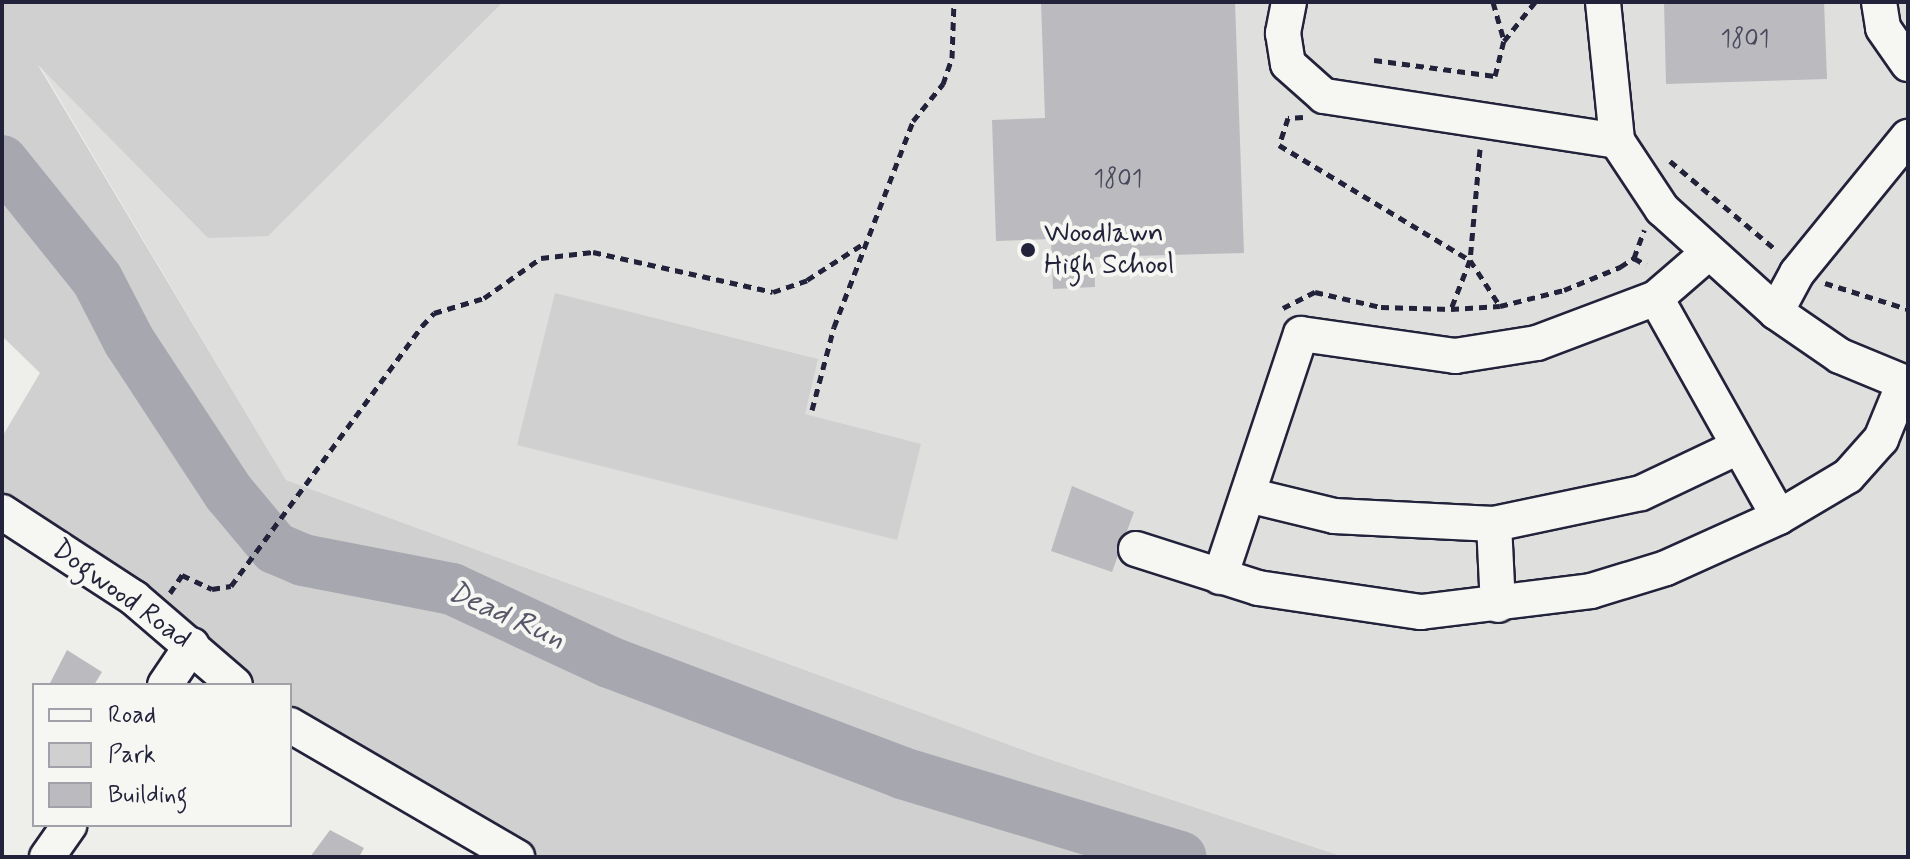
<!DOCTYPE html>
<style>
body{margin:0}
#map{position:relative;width:1910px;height:859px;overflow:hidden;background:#eeeeeb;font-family:Mynerve,sans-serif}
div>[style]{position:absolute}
.built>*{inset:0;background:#dfdfde}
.green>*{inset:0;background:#d0d0d1}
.river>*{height:52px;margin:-26px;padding:0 26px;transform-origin:26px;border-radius:26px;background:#a7a7af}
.building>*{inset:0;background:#bbbbbf}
.path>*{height:5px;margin-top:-2.5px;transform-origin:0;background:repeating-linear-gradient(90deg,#22223b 0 8px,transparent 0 14px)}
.roads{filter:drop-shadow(2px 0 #22223b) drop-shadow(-2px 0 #22223b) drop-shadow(0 2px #22223b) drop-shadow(0 -2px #22223b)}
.minor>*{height:34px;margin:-17px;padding:0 17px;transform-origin:17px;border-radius:17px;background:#f6f6f2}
.dots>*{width:22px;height:22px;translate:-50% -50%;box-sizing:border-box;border:4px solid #f6f6f2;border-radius:50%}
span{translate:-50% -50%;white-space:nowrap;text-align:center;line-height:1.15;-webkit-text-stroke:8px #f6f6f2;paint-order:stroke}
.number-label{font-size:24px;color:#48485c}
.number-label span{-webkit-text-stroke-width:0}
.poi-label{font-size:28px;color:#22223b}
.left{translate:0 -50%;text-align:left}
.street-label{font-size:28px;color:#22223b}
.water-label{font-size:30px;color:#575769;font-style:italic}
.frame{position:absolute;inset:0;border:4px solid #22223b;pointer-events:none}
.legend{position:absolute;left:32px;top:683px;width:260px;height:144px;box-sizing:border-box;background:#f6f6f2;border:2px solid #a1a1a9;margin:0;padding:10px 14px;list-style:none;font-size:24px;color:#22223b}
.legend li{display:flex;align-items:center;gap:16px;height:40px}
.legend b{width:40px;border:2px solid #a1a1a9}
</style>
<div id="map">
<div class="built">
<div style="clip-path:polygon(2px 2px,1908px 2px,1908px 857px,1344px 857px,1037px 755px,286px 480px)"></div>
</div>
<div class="green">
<div style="clip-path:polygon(2px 2px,503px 2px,268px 236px,208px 238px,38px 65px,286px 480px,1037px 755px,1344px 857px,537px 857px,290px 716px,290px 685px,246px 685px,2px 510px,2px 437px,40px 373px,2px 336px)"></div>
<div style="clip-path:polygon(555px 293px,818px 359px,805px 414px,921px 444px,897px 540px,517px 445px)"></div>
</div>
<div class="river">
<div style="left:2px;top:161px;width:151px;rotate:51.2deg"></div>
<div style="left:97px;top:279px;width:70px;rotate:62.7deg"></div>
<div style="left:129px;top:341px;width:182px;rotate:56.7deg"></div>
<div style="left:229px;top:493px;width:72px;rotate:50.1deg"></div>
<div style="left:275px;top:548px;width:30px;rotate:23deg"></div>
<div style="left:303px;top:560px;width:152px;rotate:11deg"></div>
<div style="left:452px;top:589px;width:173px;rotate:24.9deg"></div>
<div style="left:609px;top:662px;width:313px;rotate:20.7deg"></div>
<div style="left:902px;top:773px;width:291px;rotate:16.8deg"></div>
</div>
<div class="building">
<div style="clip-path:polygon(1041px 2px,1235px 2px,1244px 253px,1094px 257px,1095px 287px,1053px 289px,1051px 239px,996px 241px,992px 120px,1045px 118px)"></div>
<div style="clip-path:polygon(1664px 2px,1824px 2px,1827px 79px,1666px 84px)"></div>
<div style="clip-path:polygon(1072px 486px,1134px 512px,1112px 572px,1051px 551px)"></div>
<div style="clip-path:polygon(67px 650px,102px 672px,94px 685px,49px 685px)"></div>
<div style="clip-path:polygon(330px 830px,364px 848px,359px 857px,310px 857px)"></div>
</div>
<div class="path">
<div style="left:1493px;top:2px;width:40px;rotate:74deg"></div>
<div style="left:1374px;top:60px;width:122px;rotate:7.5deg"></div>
<div style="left:1495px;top:76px;width:36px;rotate:-76deg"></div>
<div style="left:1504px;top:41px;width:50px;rotate:-51.5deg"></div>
<div style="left:1303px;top:117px;width:15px;rotate:176deg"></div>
<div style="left:1288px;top:118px;width:28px;rotate:108deg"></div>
<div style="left:1279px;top:145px;width:223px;rotate:31.1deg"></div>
<div style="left:1470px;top:260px;width:55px;rotate:56.9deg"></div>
<div style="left:1500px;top:306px;width:66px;rotate:-14deg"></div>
<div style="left:1564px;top:290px;width:61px;rotate:-22.3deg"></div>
<div style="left:1620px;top:267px;width:17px;rotate:-33deg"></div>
<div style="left:1634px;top:258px;width:30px;rotate:-70deg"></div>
<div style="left:1480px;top:149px;width:111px;rotate:95.1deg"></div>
<div style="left:1470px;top:260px;width:53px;rotate:111.2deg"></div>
<div style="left:1451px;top:309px;width:49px;rotate:-3.5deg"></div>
<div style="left:1670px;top:161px;width:138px;rotate:40deg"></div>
<div style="left:1634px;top:258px;width:14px;rotate:30deg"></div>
<div style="left:1825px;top:283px;width:87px;rotate:17.4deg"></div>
<div style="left:1283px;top:308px;width:36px;rotate:-27deg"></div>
<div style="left:1315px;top:292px;width:68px;rotate:12.8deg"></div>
<div style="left:1381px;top:307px;width:70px;rotate:1.6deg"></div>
<div style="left:812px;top:410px;width:86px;rotate:-75.2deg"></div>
<div style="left:834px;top:327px;width:221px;rotate:-69deg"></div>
<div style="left:913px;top:121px;width:48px;rotate:-51deg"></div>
<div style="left:943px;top:84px;width:28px;rotate:-71deg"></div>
<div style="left:952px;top:58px;width:56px;rotate:-88deg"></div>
<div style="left:170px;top:593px;width:22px;rotate:-56deg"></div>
<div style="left:182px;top:575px;width:33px;rotate:25deg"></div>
<div style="left:212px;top:589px;width:19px;rotate:-9deg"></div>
<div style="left:231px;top:586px;width:323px;rotate:-53.7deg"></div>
<div style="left:422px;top:326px;width:18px;rotate:-47deg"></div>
<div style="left:434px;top:313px;width:52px;rotate:-16.7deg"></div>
<div style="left:484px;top:298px;width:70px;rotate:-35.1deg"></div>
<div style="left:541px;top:258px;width:52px;rotate:-6.6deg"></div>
<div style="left:593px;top:252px;width:184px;rotate:12.5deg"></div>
<div style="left:773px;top:292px;width:36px;rotate:-19deg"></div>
<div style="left:807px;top:280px;width:70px;rotate:-32.8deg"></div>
</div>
<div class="roads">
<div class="minor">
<div style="left:1289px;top:2px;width:32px;rotate:101deg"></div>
<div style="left:1283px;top:33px;width:31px;rotate:81deg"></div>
<div style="left:1288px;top:64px;width:48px;rotate:41.6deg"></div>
<div style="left:1324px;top:96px;width:296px;rotate:8.7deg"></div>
<div style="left:1603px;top:2px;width:140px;rotate:84.2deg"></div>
<div style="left:1617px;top:141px;width:82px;rotate:56.5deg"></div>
<div style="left:1662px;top:209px;width:154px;rotate:42.1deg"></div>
<div style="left:1776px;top:312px;width:78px;rotate:34.5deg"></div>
<div style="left:1840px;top:356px;width:74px;rotate:22.4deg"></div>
<div style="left:1879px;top:2px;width:26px;rotate:81deg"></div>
<div style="left:1883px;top:28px;width:44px;rotate:55.2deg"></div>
<div style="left:1708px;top:253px;width:69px;rotate:139.1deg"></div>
<div style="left:1656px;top:298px;width:251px;rotate:60.7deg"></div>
<div style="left:1776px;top:312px;width:44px;rotate:-61.7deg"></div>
<div style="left:1797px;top:273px;width:176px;rotate:-50.8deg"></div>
<div style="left:1248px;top:495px;width:89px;rotate:13.7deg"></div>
<div style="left:1334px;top:516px;width:160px;rotate:2.9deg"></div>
<div style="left:1494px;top:524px;width:150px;rotate:-11.9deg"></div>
<div style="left:1641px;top:493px;width:107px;rotate:-25.4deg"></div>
<div style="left:2px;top:512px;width:158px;rotate:33.1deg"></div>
<div style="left:134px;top:598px;width:133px;rotate:40.7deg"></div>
<div style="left:1494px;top:524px;width:81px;rotate:87.2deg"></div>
<div style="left:1136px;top:549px;width:128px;rotate:17.7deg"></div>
<div style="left:1258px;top:588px;width:165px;rotate:8.4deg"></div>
<div style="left:1421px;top:612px;width:171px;rotate:-7deg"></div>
<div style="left:1591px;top:591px;width:78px;rotate:-17deg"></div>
<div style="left:1666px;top:568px;width:124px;rotate:-24.3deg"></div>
<div style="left:1779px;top:517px;width:80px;rotate:-30.7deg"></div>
<div style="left:1848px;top:476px;width:50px;rotate:-48.3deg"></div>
<div style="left:1881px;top:439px;width:61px;rotate:-67.7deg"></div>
<div style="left:1220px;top:577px;width:256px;rotate:-71.6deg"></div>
<div style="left:1301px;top:334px;width:156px;rotate:8.1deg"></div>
<div style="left:1455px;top:356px;width:83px;rotate:-9deg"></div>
<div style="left:1537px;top:343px;width:127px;rotate:-20.7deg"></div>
<div style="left:165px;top:685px;width:48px;rotate:-56deg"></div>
<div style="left:290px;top:725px;width:263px;rotate:30.2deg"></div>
<div style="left:47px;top:857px;width:39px;rotate:-55deg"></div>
</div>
</div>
<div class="dots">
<div style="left:1028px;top:250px;background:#22223b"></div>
</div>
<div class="number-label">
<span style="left:1745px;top:40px">1801</span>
<span style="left:1118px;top:180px">1801</span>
</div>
<div class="poi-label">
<span class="left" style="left:1044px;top:250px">Woodlawn<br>High School</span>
</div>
<div class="street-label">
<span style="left:121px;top:595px;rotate:36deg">Dogwood Road</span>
</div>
<div class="water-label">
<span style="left:506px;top:616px;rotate:24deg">Dead Run</span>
</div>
<div class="frame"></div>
<ul class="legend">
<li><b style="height:10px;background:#f6f6f2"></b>Road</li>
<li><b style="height:22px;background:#d0d0d1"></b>Park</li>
<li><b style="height:22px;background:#bbbbbf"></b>Building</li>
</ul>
</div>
